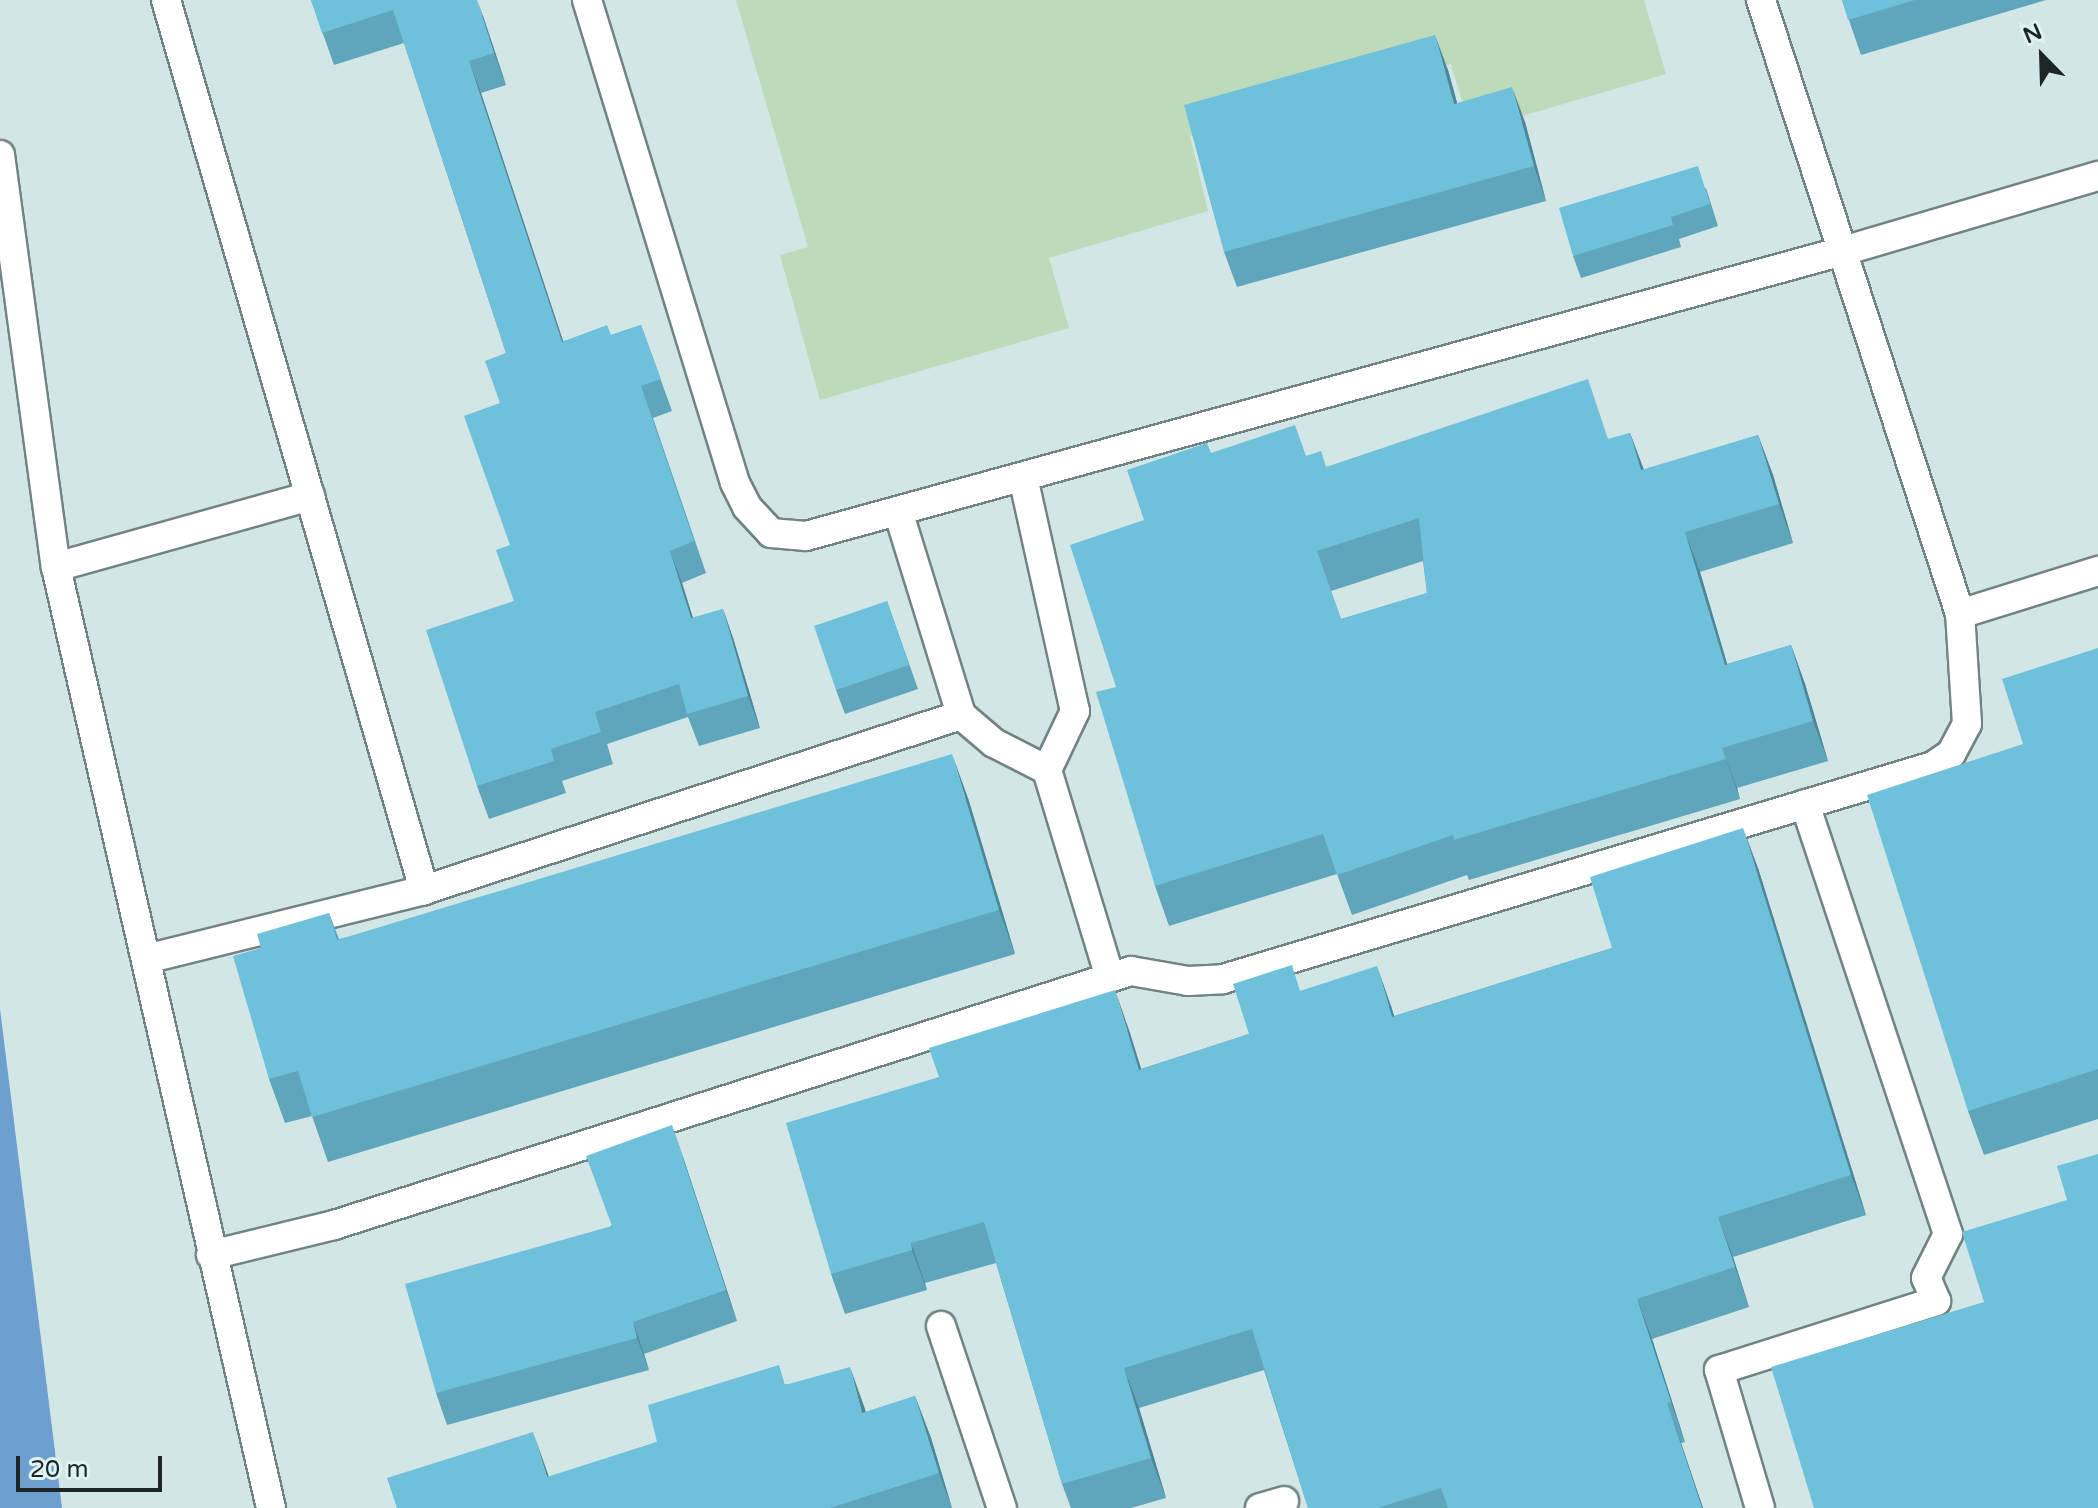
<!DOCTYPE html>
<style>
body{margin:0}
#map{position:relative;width:2098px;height:1508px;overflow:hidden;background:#d2e6e5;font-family:"Varela Round",sans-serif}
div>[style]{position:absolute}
.green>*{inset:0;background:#bddbbb}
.water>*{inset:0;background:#6da0cf}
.roads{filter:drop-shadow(2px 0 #728383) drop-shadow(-2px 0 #728383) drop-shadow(0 2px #728383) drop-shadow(0 -2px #728383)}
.service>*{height:28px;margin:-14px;padding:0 14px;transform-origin:14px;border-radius:14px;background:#fff}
.wall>*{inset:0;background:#5fa5bc}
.shaded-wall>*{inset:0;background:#4e8699}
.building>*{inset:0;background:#6fc0db}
span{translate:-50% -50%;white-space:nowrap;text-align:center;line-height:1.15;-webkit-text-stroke:6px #dff3f2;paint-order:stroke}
.north{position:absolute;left:2002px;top:16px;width:80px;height:80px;-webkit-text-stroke:6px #dff3f2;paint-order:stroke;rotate:337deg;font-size:22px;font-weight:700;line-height:32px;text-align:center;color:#1e2525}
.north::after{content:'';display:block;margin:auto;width:28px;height:36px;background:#1e2525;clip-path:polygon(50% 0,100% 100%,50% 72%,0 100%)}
.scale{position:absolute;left:16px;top:1456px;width:146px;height:36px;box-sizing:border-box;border:4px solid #1e2525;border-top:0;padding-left:10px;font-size:24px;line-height:28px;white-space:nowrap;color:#1e2525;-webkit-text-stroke:6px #dff3f2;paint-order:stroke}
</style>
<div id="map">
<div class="green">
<div style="clip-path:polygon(736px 0,1644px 0,1666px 74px,1471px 131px,1451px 64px,1190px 136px,1208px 211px,1049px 258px,1069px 328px,820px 400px,780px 255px,808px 247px)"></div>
</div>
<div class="water">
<div style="clip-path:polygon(0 1009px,62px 1508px,0 1508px)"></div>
</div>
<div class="roads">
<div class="service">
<div style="left:166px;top:0;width:927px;rotate:73.83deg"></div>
<div style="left:587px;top:0;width:505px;rotate:72.96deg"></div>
<div style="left:735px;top:483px;width:27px;rotate:63deg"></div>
<div style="left:747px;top:507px;width:35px;rotate:47deg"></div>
<div style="left:771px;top:533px;width:35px;rotate:5deg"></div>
<div style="left:806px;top:536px;width:1075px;rotate:-15.37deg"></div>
<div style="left:1843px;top:251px;width:266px;rotate:-16.4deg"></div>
<div style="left:0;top:155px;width:416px;rotate:82.3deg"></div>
<div style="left:56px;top:567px;width:965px;rotate:77.13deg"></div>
<div style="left:1023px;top:477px;width:240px;rotate:77.5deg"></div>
<div style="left:1075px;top:711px;width:65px;rotate:115.4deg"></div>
<div style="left:1047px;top:770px;width:216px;rotate:73.1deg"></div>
<div style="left:898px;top:511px;width:214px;rotate:72.8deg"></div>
<div style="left:961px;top:715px;width:43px;rotate:40.3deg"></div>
<div style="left:994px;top:743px;width:59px;rotate:27deg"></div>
<div style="left:56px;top:567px;width:264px;rotate:-15.6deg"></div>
<div style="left:1960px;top:614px;width:145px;rotate:-17.3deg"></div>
<div style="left:146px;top:959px;width:286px;rotate:-13.9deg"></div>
<div style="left:424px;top:890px;width:565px;rotate:-18.05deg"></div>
<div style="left:211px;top:1255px;width:127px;rotate:-13.7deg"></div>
<div style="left:334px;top:1225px;width:836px;rotate:-17.68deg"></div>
<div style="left:1131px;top:971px;width:58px;rotate:10deg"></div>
<div style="left:1188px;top:981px;width:35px;rotate:-3deg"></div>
<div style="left:1223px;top:979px;width:741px;rotate:-16.7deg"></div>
<div style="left:1933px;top:766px;width:22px;rotate:-34deg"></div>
<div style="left:1951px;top:754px;width:34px;rotate:-62deg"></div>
<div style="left:1967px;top:724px;width:110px;rotate:-93.6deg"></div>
<div style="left:1960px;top:614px;width:645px;rotate:-107.96deg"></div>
<div style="left:941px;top:1326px;width:192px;rotate:71.5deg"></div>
<div style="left:1260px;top:1508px;width:25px;rotate:-16deg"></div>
<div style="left:1760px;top:1508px;width:144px;rotate:-106.5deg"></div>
<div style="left:1719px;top:1370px;width:228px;rotate:-17.6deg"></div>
<div style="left:1936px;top:1301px;width:25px;rotate:-113deg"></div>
<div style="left:1926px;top:1278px;width:49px;rotate:-63.4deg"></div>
<div style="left:1948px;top:1234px;width:453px;rotate:-108.4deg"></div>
</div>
</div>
<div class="wall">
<div style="clip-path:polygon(311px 0,483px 16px,506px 85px,481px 93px,563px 341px,611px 335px,641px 325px,672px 411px,653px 418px,706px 573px,682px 583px,693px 618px,723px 609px,734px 641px,760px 728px,699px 746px,688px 717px,607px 744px,613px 764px,562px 781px,566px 793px,489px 819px,477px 786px,514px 601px,500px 403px,506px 353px,404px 43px,334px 65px)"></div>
<div style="clip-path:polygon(1842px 0,2046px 0,1861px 55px)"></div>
<div style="clip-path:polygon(1448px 70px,1457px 103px,1525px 122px,1546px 201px,1237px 287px,1224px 252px)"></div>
<div style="clip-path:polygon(1706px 188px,1718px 226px,1679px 239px,1681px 247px,1581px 278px,1573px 256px)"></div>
<div style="clip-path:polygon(evenodd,1630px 433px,1644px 470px,1758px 435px,1773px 475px,1793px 543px,1700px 572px,1727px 664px,1791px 645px,1805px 684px,1828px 761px,1737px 788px,1740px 799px,1469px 880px,1467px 875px,1352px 915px,1337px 874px,1169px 926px,1155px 886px,1116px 687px,1144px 520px,1211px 453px,1307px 456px,1327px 467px,1609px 439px,1630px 433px,1423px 561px,1427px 593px,1341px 619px,1331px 591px,1423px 561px)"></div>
<div style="clip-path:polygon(887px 601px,918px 689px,845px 714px,836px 690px)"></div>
<div style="clip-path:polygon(2098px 648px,2098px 1119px,1984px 1155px,1968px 1111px,2023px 744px)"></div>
<div style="clip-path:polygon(968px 798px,1015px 954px,328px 1162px,312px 1116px,285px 1123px,269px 1079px,261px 948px,329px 913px,339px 939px)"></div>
<div style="clip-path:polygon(1758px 868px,1866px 1215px,1733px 1257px,1749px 1307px,1652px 1339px,1685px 1442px,1681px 1443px,1703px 1508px,1308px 1508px,1264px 1370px,1139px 1408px,1166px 1498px,1131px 1508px,1071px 1508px,1062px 1484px,996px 1263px,925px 1283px,927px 1290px,845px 1314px,831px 1274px,1129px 1030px,1141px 1069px,1249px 1034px,1301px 991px,1391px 1006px,1394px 1016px,1612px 948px)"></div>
<div style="clip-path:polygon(683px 1157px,737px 1321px,644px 1354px,649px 1370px,447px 1425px,436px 1393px)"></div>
<div style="clip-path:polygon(786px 1384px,866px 1412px,915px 1396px,931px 1438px,952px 1508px,397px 1508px,549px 1477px,657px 1442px)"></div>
</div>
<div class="shaded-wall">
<div style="clip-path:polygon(477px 0,483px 16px,506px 85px,494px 53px)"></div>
<div style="clip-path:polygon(1435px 35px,1448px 70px,1467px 139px,1454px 104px)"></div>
<div style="clip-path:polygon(469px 61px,481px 93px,574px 374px,562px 342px)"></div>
<div style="clip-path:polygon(1512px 87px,1525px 122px,1546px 201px,1534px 166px)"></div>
<div style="clip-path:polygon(1630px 433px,1645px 473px,1641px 470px)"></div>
<div style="clip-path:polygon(1758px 435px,1773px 475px,1793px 543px,1779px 504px)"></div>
<div style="clip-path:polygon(1685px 532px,1700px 572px,1739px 704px,1725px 665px)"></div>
<div style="clip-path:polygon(670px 551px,682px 583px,703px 650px,691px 618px)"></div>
<div style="clip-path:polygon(723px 609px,734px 641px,760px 728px,748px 696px)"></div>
<div style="clip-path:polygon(1791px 645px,1805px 684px,1828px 761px,1813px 721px)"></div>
<div style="clip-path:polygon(1722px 748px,1737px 788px,1740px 799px,1726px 759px)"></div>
<div style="clip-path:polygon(952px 754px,968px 798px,1015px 954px,999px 910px)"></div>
<div style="clip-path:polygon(1743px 828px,1758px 868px,1866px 1215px,1851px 1175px)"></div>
<div style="clip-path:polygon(1377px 966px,1391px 1006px,1407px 1057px,1392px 1017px)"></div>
<div style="clip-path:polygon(1115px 990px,1129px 1030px,1154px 1110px,1139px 1070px)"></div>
<div style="clip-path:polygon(672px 1125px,683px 1157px,737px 1321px,726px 1290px)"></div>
<div style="clip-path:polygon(1718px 1217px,1733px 1257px,1749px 1307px,1735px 1267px)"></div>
<div style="clip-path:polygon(911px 1243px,925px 1283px,927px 1290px,912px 1250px)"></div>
<div style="clip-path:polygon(1637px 1299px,1652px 1339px,1685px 1442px,1671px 1402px)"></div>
<div style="clip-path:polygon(633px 1322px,644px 1354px,649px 1370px,637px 1338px)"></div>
<div style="clip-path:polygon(850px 1367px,865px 1409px,878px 1455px,862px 1413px)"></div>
<div style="clip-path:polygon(1124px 1368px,1139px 1408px,1166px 1498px,1151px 1458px)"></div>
<div style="clip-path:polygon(915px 1396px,931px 1438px,952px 1508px,939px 1473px)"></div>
<div style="clip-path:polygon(1667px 1403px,1681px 1443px,1703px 1508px,1702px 1508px)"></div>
<div style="clip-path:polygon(533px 1432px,548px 1474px,558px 1508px,547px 1477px)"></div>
</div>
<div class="building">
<div style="clip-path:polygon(311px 0,477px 0,494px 53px,469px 61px,562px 342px,607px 325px,611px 335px,641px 325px,661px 379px,641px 386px,694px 541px,670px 551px,691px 618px,723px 609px,748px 696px,687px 714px,679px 684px,595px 712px,601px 732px,551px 749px,554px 761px,477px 786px,426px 630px,514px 601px,496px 550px,510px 545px,464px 416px,500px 403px,485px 361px,506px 353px,393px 10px,322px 33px)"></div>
<div style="clip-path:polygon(1842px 0,1915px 0,1848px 20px)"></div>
<div style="clip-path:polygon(1435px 35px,1454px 104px,1512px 87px,1534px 166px,1224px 252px,1184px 105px)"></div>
<div style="clip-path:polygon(1698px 166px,1710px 204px,1671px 217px,1673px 225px,1573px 256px,1559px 208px)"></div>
<div style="clip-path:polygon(evenodd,1588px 379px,1608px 439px,1630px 433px,1641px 470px,1758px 435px,1779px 504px,1685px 532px,1725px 665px,1791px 645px,1813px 721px,1722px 748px,1726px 759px,1454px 840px,1453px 835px,1337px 875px,1323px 834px,1155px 886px,1096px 692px,1116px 687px,1070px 545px,1144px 520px,1127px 470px,1207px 443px,1211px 453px,1295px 425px,1306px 456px,1321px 451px,1326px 467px,1588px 379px,1419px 518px,1427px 593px,1341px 619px,1317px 551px,1419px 518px)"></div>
<div style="clip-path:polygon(887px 601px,909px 665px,836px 690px,814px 626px)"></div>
<div style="clip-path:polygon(2098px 648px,2098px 1069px,1968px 1111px,1867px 795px,2023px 744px,2002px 679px)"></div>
<div style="clip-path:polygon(952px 754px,999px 910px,312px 1117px,298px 1071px,269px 1079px,233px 956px,261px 948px,257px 934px,329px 913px,337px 940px)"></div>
<div style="clip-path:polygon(1743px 828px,1851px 1175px,1718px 1217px,1735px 1267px,1637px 1299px,1671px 1402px,1667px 1403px,1702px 1508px,1448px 1508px,1441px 1488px,1378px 1508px,1308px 1508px,1252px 1329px,1124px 1368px,1151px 1458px,1062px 1484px,984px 1222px,911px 1243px,912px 1250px,831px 1274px,786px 1123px,939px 1077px,929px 1048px,1115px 990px,1139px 1070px,1249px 1034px,1233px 984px,1292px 965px,1300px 991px,1377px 966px,1392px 1017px,1612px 948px,1590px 877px)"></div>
<div style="clip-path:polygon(672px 1125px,726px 1290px,633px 1322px,637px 1338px,436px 1393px,405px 1284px,612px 1226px,586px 1156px)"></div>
<div style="clip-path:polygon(2098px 1154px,2098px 1508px,1814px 1508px,1771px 1367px,1984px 1302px,1962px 1232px,2067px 1200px,2057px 1166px)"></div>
<div style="clip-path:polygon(779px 1365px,785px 1385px,850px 1367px,862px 1413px,915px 1396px,939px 1473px,830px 1508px,397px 1508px,387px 1478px,533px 1432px,547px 1477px,657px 1442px,648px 1405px)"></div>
</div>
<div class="north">N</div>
<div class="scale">20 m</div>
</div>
